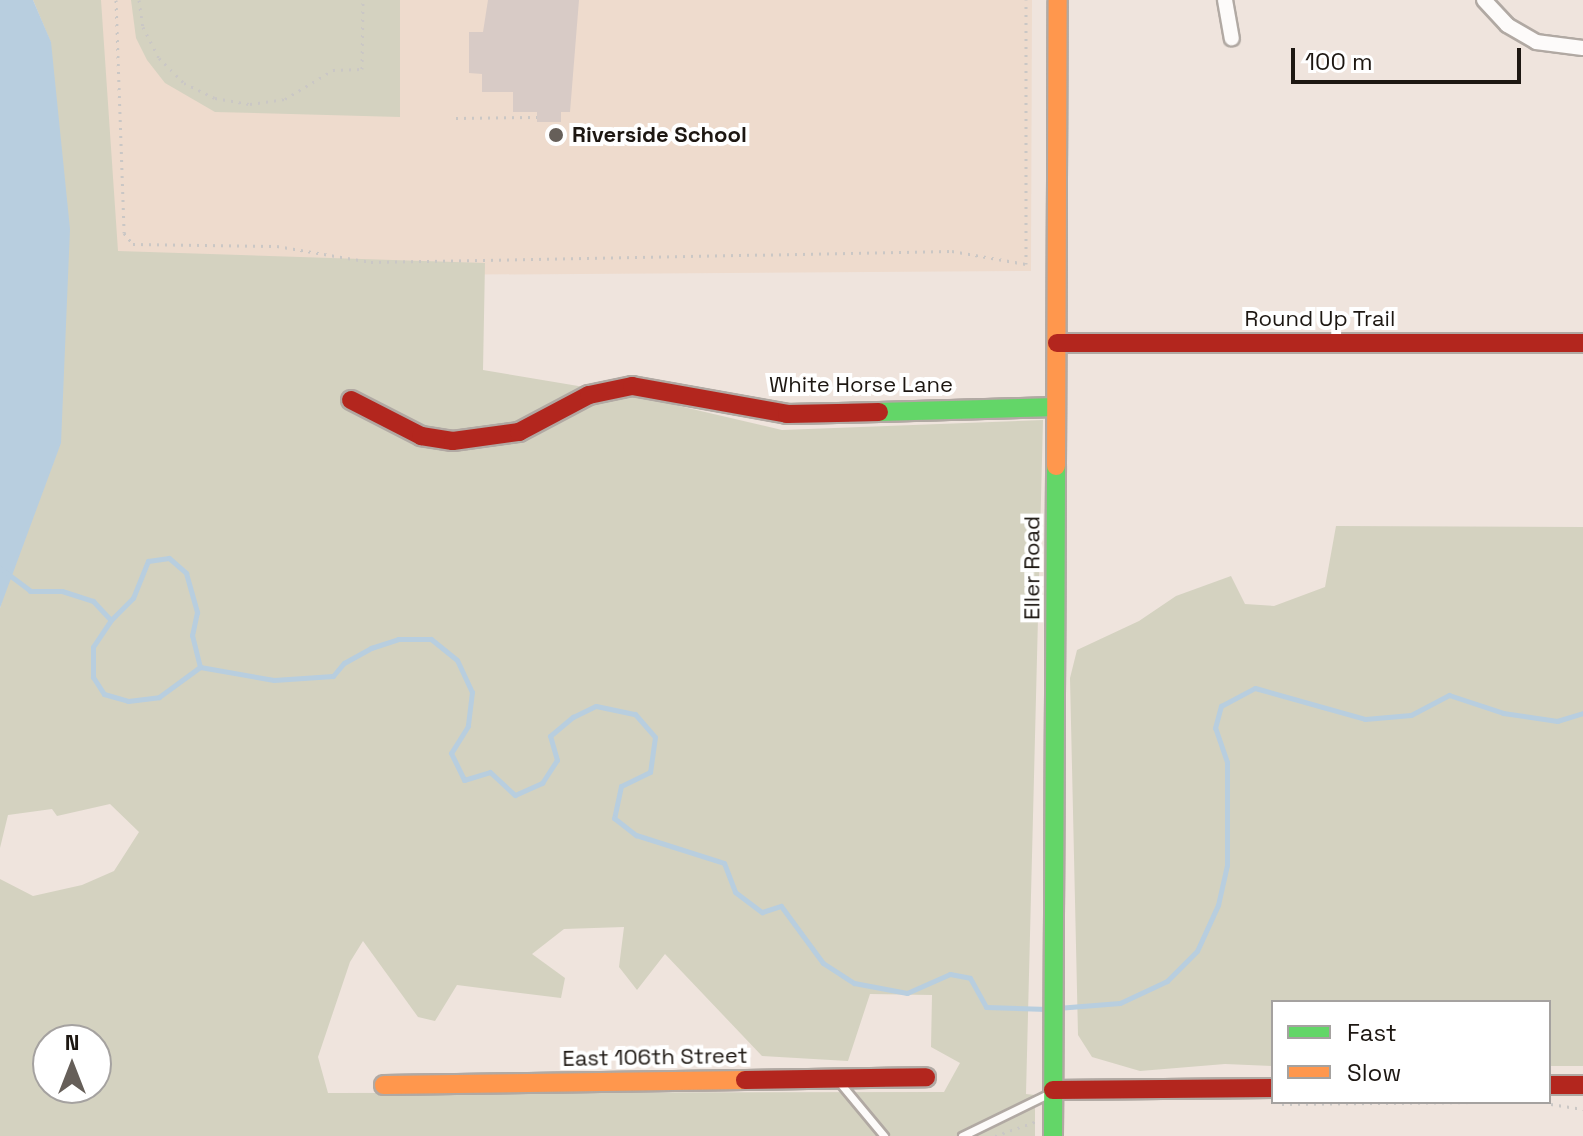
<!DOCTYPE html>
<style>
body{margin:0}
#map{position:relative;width:1583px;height:1136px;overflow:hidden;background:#efe4dd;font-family:"Space Grotesk",sans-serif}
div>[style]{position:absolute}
.built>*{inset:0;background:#eedbcd}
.green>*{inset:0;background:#d4d2c0}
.water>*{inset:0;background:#b8cedf}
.stream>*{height:5px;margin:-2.5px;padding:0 2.5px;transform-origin:2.5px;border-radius:2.5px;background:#b8cedf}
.building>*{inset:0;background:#d8cbc6}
.path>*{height:3px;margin-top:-1.5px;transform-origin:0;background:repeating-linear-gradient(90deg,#cac7c5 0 2px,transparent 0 8px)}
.roads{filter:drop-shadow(2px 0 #b1a9a3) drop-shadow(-2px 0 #b1a9a3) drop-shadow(0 2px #b1a9a3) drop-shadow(0 -2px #b1a9a3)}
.lane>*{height:7px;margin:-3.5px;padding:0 3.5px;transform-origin:3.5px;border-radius:3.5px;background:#fdfbfa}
.street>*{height:14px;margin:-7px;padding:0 7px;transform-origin:7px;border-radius:7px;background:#fdfbfa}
.fast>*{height:18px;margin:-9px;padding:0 9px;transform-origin:9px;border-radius:9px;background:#63d668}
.slow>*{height:18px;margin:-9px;padding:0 9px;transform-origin:9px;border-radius:9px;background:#ff974d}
.jam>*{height:18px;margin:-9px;padding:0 9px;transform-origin:9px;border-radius:9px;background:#b3261e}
.dots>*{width:22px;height:22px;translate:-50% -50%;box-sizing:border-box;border:4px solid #fff;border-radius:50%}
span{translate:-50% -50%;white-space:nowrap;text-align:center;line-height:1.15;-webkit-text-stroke:8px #fff;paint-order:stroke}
.poi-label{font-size:22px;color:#1d1712;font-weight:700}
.left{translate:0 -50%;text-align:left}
.street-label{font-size:22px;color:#1d1712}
.legend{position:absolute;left:1271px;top:1000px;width:280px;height:104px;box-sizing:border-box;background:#fff;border:2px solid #a5a2a0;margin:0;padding:10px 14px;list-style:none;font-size:24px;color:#1d1712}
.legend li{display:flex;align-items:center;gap:16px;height:40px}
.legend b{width:40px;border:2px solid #a5a2a0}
.north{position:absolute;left:32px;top:1024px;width:80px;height:80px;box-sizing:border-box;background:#fff;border:2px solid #a5a2a0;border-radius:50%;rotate:0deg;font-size:22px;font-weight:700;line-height:32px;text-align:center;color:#1d1712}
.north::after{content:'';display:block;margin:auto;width:28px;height:36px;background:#665f59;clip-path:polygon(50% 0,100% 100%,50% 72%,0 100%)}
.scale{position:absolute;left:1291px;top:48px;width:230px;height:36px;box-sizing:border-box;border:4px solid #1d1712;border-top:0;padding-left:10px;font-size:24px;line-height:28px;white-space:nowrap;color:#1d1712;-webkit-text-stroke:6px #fff;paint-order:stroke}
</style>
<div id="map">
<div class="built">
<div style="clip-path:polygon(61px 0,1032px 0,1031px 271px,102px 277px)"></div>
</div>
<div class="green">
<div style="clip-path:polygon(evenodd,33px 0,101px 0,118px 251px,485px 263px,483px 370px,632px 395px,782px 430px,1043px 420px,1026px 1094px,1035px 1095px,1035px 1136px,0 1136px,0 879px,33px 896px,82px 885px,114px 871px,139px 832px,110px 804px,57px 816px,52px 809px,8px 815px,0 848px,0 608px,10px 571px,51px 43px,33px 0,624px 927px,619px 967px,637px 990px,665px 954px,762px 1056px,848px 1061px,870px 994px,932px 995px,931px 1047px,960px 1063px,944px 1092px,328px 1093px,318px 1057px,350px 962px,363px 941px,418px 1017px,435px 1021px,457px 985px,561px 998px,565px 978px,532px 954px,564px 929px,624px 927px,33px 0,48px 1040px,96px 1040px,96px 1088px,48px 1088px,48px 1040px)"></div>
<div style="clip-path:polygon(131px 0,400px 0,400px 117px,215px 112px,165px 83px,147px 60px,136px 38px)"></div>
<div style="clip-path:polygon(1336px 526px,1583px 527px,1583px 1066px,1549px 1066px,1549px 1002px,1273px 1002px,1273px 1066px,1225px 1064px,1140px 1071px,1092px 1057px,1078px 1035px,1070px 678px,1077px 650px,1139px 621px,1176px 596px,1231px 576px,1245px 604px,1274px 606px,1325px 587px)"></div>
</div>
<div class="water">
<div style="clip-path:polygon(0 0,33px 0,51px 42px,70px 229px,61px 443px,0 608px)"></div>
</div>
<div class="stream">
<div style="left:0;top:568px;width:38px;rotate:37deg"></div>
<div style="left:30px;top:591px;width:32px"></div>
<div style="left:62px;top:591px;width:33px;rotate:18deg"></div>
<div style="left:93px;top:601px;width:26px;rotate:47deg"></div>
<div style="left:111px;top:620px;width:32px;rotate:124deg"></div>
<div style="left:93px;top:647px;width:30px;rotate:90deg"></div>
<div style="left:93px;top:677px;width:20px;rotate:57deg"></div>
<div style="left:104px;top:694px;width:25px;rotate:16deg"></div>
<div style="left:128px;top:701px;width:31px;rotate:-7deg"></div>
<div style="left:159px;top:697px;width:51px;rotate:-36.2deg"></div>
<div style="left:200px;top:667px;width:75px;rotate:10deg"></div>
<div style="left:274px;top:680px;width:59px;rotate:-3.9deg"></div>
<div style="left:333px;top:676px;width:17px;rotate:-50deg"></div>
<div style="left:344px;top:663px;width:31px;rotate:-29deg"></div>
<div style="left:371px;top:648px;width:28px;rotate:-18deg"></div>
<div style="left:398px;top:639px;width:33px"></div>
<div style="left:431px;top:639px;width:33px;rotate:39deg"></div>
<div style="left:457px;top:660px;width:35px;rotate:65deg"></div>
<div style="left:472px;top:692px;width:34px;rotate:97deg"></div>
<div style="left:468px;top:726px;width:32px;rotate:122deg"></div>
<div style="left:451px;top:753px;width:30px;rotate:64deg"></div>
<div style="left:464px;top:780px;width:27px;rotate:-17deg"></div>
<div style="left:490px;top:772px;width:34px;rotate:43deg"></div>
<div style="left:515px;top:795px;width:30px;rotate:-24deg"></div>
<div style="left:542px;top:783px;width:27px;rotate:-57deg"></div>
<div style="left:557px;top:760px;width:25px;rotate:-106deg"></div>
<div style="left:550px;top:736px;width:30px;rotate:-40deg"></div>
<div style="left:573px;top:717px;width:25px;rotate:-26deg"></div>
<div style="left:596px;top:706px;width:40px;rotate:12deg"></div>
<div style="left:635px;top:714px;width:30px;rotate:49deg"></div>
<div style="left:655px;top:737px;width:35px;rotate:98deg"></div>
<div style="left:650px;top:772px;width:32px;rotate:154deg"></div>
<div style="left:621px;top:786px;width:33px;rotate:102deg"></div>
<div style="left:614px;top:818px;width:28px;rotate:38deg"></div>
<div style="left:636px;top:835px;width:92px;rotate:17.7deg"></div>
<div style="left:724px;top:863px;width:31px;rotate:69deg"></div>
<div style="left:735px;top:892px;width:34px;rotate:37deg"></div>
<div style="left:762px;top:912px;width:20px;rotate:-18deg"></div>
<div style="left:781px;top:906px;width:71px;rotate:53.6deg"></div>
<div style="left:823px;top:963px;width:37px;rotate:33deg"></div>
<div style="left:854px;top:983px;width:54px;rotate:10.7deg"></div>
<div style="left:907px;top:993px;width:47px;rotate:-23.8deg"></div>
<div style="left:950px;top:974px;width:20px;rotate:11deg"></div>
<div style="left:970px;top:978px;width:33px;rotate:61deg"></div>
<div style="left:986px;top:1007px;width:61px;rotate:1.9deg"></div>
<div style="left:111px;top:620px;width:31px;rotate:-45deg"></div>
<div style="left:133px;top:598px;width:40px;rotate:-68deg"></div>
<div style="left:148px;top:561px;width:21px;rotate:-8deg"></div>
<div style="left:169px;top:558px;width:23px;rotate:41deg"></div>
<div style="left:186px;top:573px;width:41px;rotate:74.2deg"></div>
<div style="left:197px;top:612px;width:24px;rotate:102deg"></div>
<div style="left:192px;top:635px;width:33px;rotate:76deg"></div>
<div style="left:1057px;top:1008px;width:63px;rotate:-4.5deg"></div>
<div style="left:1120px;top:1003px;width:52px;rotate:-25.1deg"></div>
<div style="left:1167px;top:981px;width:42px;rotate:-45deg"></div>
<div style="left:1197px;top:951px;width:51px;rotate:-65.5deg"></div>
<div style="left:1218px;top:905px;width:41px;rotate:-77.3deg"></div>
<div style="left:1227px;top:865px;width:103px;rotate:-90deg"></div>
<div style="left:1227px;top:762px;width:36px;rotate:-109deg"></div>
<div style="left:1215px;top:728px;width:23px;rotate:-75deg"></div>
<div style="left:1221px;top:706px;width:38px;rotate:-28deg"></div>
<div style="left:1255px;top:688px;width:114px;rotate:15.7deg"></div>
<div style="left:1365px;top:719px;width:46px;rotate:-5deg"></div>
<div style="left:1411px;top:715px;width:43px;rotate:-27.8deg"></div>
<div style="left:1449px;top:695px;width:57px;rotate:18.4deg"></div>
<div style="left:1503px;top:713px;width:55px;rotate:8.4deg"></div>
<div style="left:1557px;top:721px;width:27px;rotate:-17deg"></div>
</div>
<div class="building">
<div style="clip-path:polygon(488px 0,579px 0,570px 112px,561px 112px,561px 122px,537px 122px,537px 112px,513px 112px,513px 92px,482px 92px,482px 74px,469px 73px,469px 32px,483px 32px)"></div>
</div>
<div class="path">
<div style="left:116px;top:0;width:233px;rotate:88deg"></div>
<div style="left:124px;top:233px;width:14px;rotate:51deg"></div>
<div style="left:133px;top:244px;width:144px;rotate:0.8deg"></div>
<div style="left:277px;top:246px;width:95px;rotate:9.7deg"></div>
<div style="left:371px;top:262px;width:581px;rotate:-1.08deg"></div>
<div style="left:952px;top:251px;width:75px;rotate:10deg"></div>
<div style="left:1026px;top:264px;width:264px;rotate:-90deg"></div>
<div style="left:139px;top:0;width:27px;rotate:82deg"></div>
<div style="left:143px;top:27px;width:35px;rotate:63deg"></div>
<div style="left:159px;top:58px;width:35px;rotate:45deg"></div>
<div style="left:184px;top:83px;width:34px;rotate:26deg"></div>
<div style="left:215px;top:98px;width:36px;rotate:10deg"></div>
<div style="left:250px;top:104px;width:35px;rotate:-8deg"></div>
<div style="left:285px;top:99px;width:56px;rotate:-31.1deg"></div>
<div style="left:333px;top:70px;width:29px;rotate:-2deg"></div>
<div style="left:362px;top:69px;width:69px;rotate:-89.2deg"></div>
<div style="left:456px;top:118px;width:81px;rotate:-0.7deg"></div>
<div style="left:1282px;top:1104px;width:193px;rotate:-0.6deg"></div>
<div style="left:1551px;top:1104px;width:32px;rotate:9deg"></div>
<div style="left:995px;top:1136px;width:45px;rotate:-19.7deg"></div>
</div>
<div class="roads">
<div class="lane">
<div style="left:840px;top:1083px;width:69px;rotate:50.3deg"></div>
<div style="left:962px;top:1136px;width:96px;rotate:-26deg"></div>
</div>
<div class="street">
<div style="left:1225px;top:0;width:39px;rotate:80deg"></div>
<div style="left:1484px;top:0;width:34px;rotate:47deg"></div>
<div style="left:1507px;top:25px;width:34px;rotate:30deg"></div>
<div style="left:1536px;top:42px;width:47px;rotate:7.3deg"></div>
</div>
<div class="fast">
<div style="left:879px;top:412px;width:177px;rotate:-1.6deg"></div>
<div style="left:1053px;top:1136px;width:670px;rotate:-89.74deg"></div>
</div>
<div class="slow">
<div style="left:1056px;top:466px;width:466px;rotate:-89.8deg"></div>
<div style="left:384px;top:1085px;width:361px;rotate:-0.8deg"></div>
</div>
<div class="jam">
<div style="left:1057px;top:343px;width:526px"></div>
<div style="left:351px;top:400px;width:79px;rotate:27.2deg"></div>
<div style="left:421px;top:436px;width:32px;rotate:9deg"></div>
<div style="left:453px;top:441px;width:67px;rotate:-7.8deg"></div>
<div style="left:519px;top:432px;width:79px;rotate:-27.9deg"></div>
<div style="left:589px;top:395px;width:44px;rotate:-11.8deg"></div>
<div style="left:632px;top:386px;width:158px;rotate:10.2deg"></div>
<div style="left:787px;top:414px;width:92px;rotate:-1.2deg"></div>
<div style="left:745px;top:1080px;width:181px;rotate:-0.9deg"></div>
<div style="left:1549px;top:1085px;width:34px"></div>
<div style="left:1053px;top:1090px;width:220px;rotate:-0.5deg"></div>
</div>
</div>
<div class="dots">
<div style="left:556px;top:135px;background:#665f59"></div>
</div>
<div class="poi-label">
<span class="left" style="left:572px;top:135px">Riverside School</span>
</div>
<div class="street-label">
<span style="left:1320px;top:319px">Round Up Trail</span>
<span style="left:861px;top:385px">White Horse Lane</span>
<span style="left:1032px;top:568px;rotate:-90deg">Eller Road</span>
<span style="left:655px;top:1057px;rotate:-1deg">East 106th Street</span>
</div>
<ul class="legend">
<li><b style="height:10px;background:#63d668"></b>Fast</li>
<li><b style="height:10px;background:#ff974d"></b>Slow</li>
</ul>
<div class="north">N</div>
<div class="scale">100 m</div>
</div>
